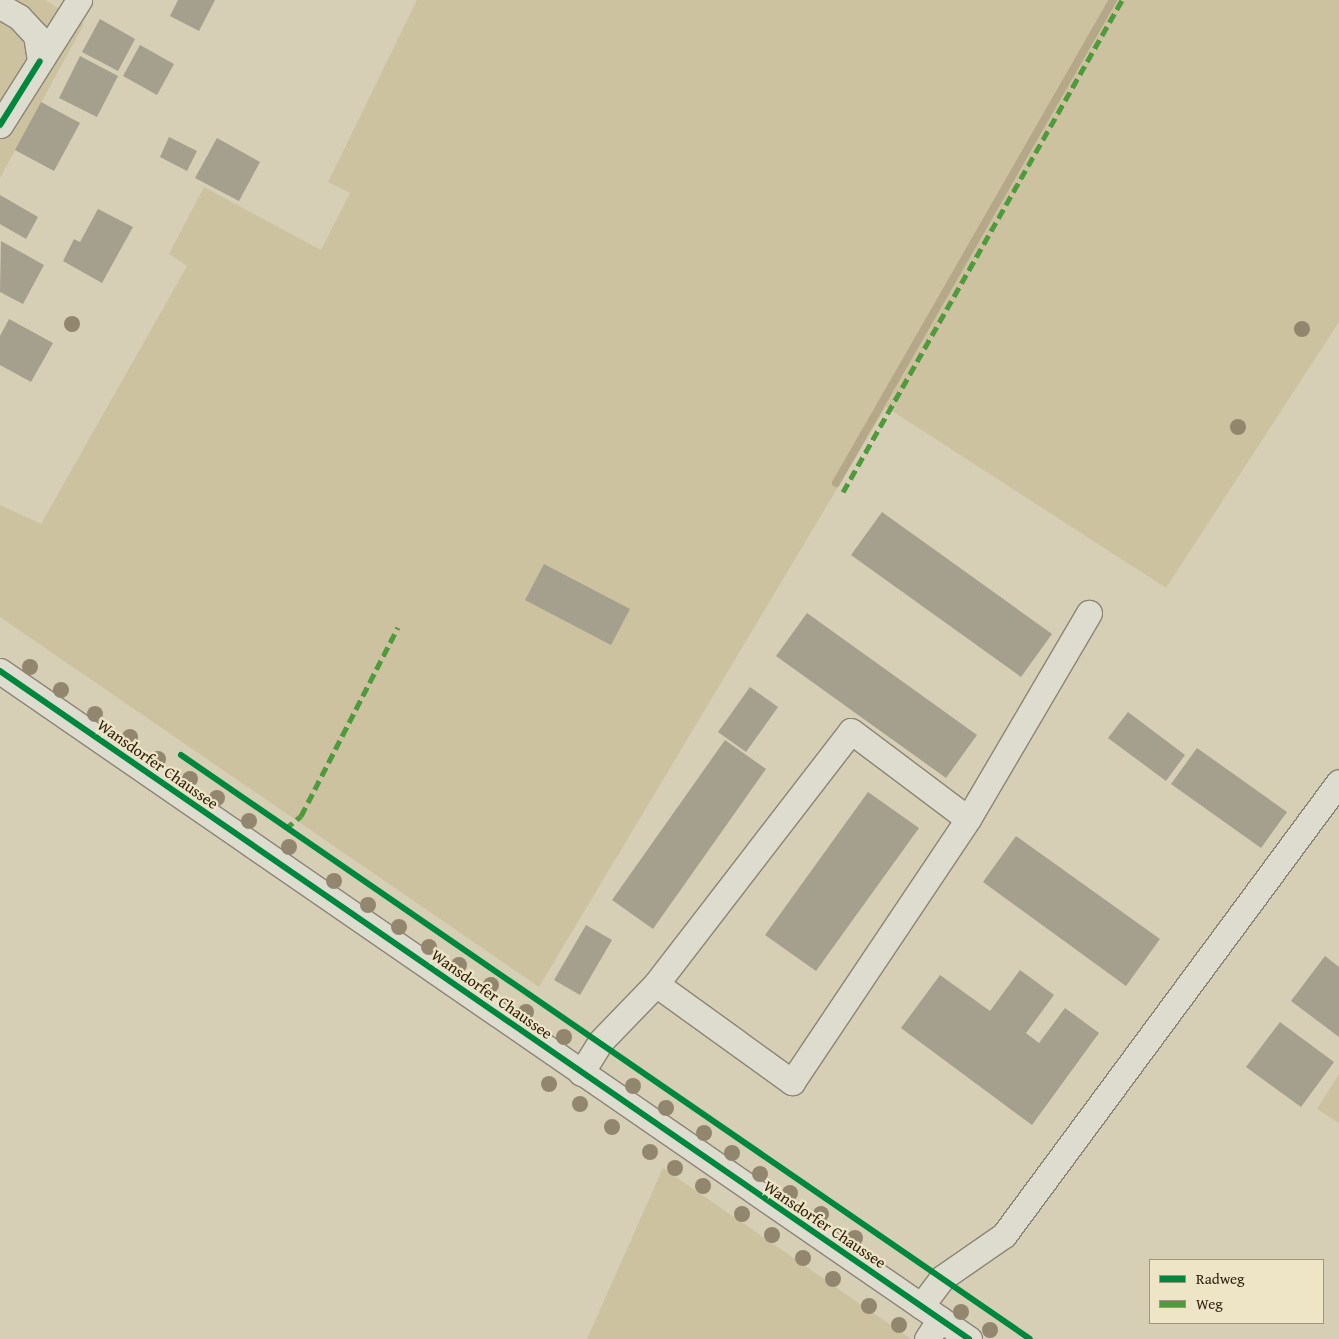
<!DOCTYPE html>
<style>
body{margin:0}
#map{position:relative;width:1339px;height:1339px;overflow:hidden;background:#d6cfb5;font-family:"Gentium Book Plus",serif}
div>[style]{position:absolute}
.green>*{inset:0;background:#ccc2a0}
.stream>*{height:8px;margin:-4px;padding:0 4px;transform-origin:4px;border-radius:4px;background:#b4a888}
.building>*{inset:0;background:#a59f8d}
.roads{filter:drop-shadow(1px 0 #8b8575) drop-shadow(-1px 0 #8b8575) drop-shadow(0 1px #8b8575) drop-shadow(0 -1px #8b8575)}
.minor>*{height:25px;margin:-12.5px;padding:0 12.5px;transform-origin:12.5px;border-radius:12.5px;background:#dedcce}
.quiet>*{height:5px;margin-top:-2.5px;transform-origin:0;background:repeating-linear-gradient(90deg,#4f9a3c 0 10px,transparent 0 15px)}
.cycleway>*{height:6px;margin:-3px;padding:0 3px;transform-origin:3px;border-radius:3px;background:#00873e}
.trees>*{width:16px;height:16px;margin:-8px;border-radius:50%;background:#92876e}
span{translate:-50% -50%;white-space:nowrap;text-align:center;line-height:1.15;-webkit-text-stroke:4.5px #ede5c6;paint-order:stroke}
.street-label{font-size:16px;color:#2d1e0e}
.legend{position:absolute;left:1149px;top:1259px;width:175px;height:65px;box-sizing:border-box;background:#ede5c6;border:1px solid #a0957c;margin:0;padding:6px 9px;list-style:none;font-size:15px;color:#2d1e0e}
.legend li{display:flex;align-items:center;gap:10px;height:25px}
.legend b{width:25px;border:1px solid #a0957c}
</style>
<div id="map">
<div class="green">
<div style="clip-path:polygon(0 0,45px 0,84px 24px,0 178px)"></div>
<div style="clip-path:polygon(417px 0,1339px 0,1339px 322px,1166px 588px,886px 407px,539px 987px,0 617px,0 505px,41px 524px,187px 266px,169px 254px,204px 187px,321px 250px,350px 193px,328px 182px)"></div>
<div style="clip-path:polygon(1339px 1074px,1339px 1123px,1317px 1109px)"></div>
<div style="clip-path:polygon(663px 1168px,911px 1339px,587px 1339px)"></div>
</div>
<div class="stream">
<div style="left:836px;top:483px;width:557px;rotate:-60.17deg"></div>
</div>
<div class="building">
<div style="clip-path:polygon(178px 0,215px 0,199px 31px,170px 16px)"></div>
<div style="clip-path:polygon(100px 19px,135px 39px,118px 71px,82px 52px)"></div>
<div style="clip-path:polygon(140px 45px,174px 64px,157px 95px,123px 76px)"></div>
<div style="clip-path:polygon(80px 56px,118px 76px,97px 117px,59px 98px)"></div>
<div style="clip-path:polygon(41px 102px,80px 123px,54px 171px,15px 150px)"></div>
<div style="clip-path:polygon(169px 137px,197px 151px,187px 171px,160px 157px)"></div>
<div style="clip-path:polygon(217px 138px,260px 162px,239px 201px,195px 178px)"></div>
<div style="clip-path:polygon(0 195px,38px 217px,26px 239px,0 224px)"></div>
<div style="clip-path:polygon(98px 209px,133px 227px,102px 283px,63px 261px,74px 239px,80px 242px)"></div>
<div style="clip-path:polygon(1px 241px,44px 265px,23px 304px,0 292px)"></div>
<div style="clip-path:polygon(9px 319px,53px 343px,31px 382px,0 365px,0 336px)"></div>
<div style="clip-path:polygon(882px 512px,1052px 634px,1021px 677px,851px 555px)"></div>
<div style="clip-path:polygon(544px 564px,630px 609px,611px 645px,525px 600px)"></div>
<div style="clip-path:polygon(807px 613px,977px 735px,946px 778px,776px 656px)"></div>
<div style="clip-path:polygon(750px 687px,778px 707px,746px 752px,718px 732px)"></div>
<div style="clip-path:polygon(1128px 712px,1185px 755px,1166px 781px,1108px 738px)"></div>
<div style="clip-path:polygon(725px 740px,766px 769px,653px 929px,612px 900px)"></div>
<div style="clip-path:polygon(1197px 748px,1287px 812px,1261px 848px,1171px 784px)"></div>
<div style="clip-path:polygon(868px 792px,919px 828px,816px 971px,765px 935px)"></div>
<div style="clip-path:polygon(1016px 836px,1160px 939px,1126px 986px,983px 882px)"></div>
<div style="clip-path:polygon(586px 925px,612px 940px,580px 995px,554px 980px)"></div>
<div style="clip-path:polygon(1325px 956px,1339px 967px,1339px 1037px,1291px 1001px)"></div>
<div style="clip-path:polygon(1020px 970px,1054px 995px,1026px 1033px,1039px 1043px,1065px 1008px,1099px 1033px,1032px 1125px,901px 1028px,940px 975px,990px 1011px)"></div>
<div style="clip-path:polygon(1280px 1022px,1334px 1062px,1301px 1107px,1246px 1067px)"></div>
</div>
<div class="roads">
<div class="minor">
<div style="left:0;top:6px;width:22px;rotate:30deg"></div>
<div style="left:19px;top:17px;width:25px;rotate:47deg"></div>
<div style="left:36px;top:35px;width:26px;rotate:81deg"></div>
<div style="left:0;top:125px;width:148px;rotate:-57.7deg"></div>
<div style="left:0;top:671px;width:1177px;rotate:34.58deg"></div>
<div style="left:656px;top:984px;width:168px;rotate:35.8deg"></div>
<div style="left:792px;top:1082px;width:316px;rotate:-56.2deg"></div>
<div style="left:968px;top:819px;width:239px;rotate:-59.6deg"></div>
<div style="left:581px;top:1073px;width:36px;rotate:-58deg"></div>
<div style="left:600px;top:1042px;width:81px;rotate:-46deg"></div>
<div style="left:656px;top:984px;width:319px;rotate:-52.4deg"></div>
<div style="left:851px;top:731px;width:146px;rotate:36.9deg"></div>
<div style="left:921px;top:1306px;width:35px;rotate:-53deg"></div>
<div style="left:942px;top:1278px;width:75px;rotate:-34.7deg"></div>
<div style="left:1004px;top:1235px;width:563px;rotate:-53.52deg"></div>
<div style="left:927px;top:1339px;width:24px;rotate:-57deg"></div>
</div>
</div>
<div class="quiet">
<div style="left:843px;top:492px;width:566px;rotate:-60.44deg"></div>
<div style="left:285px;top:829px;width:21px;rotate:-39deg"></div>
<div style="left:301px;top:816px;width:212px;rotate:-62.8deg"></div>
</div>
<div class="cycleway">
<div style="left:0;top:125px;width:75px;rotate:-58deg"></div>
<div style="left:0;top:671px;width:1177px;rotate:34.58deg"></div>
<div style="left:181px;top:755px;width:1030px;rotate:34.52deg"></div>
</div>
<div class="trees">
<div style="left:72px;top:324px"></div>
<div style="left:1302px;top:329px"></div>
<div style="left:1238px;top:427px"></div>
<div style="left:30px;top:667px"></div>
<div style="left:61px;top:690px"></div>
<div style="left:95px;top:714px"></div>
<div style="left:130px;top:737px"></div>
<div style="left:158px;top:759px"></div>
<div style="left:190px;top:779px"></div>
<div style="left:217px;top:798px"></div>
<div style="left:249px;top:821px"></div>
<div style="left:289px;top:847px"></div>
<div style="left:334px;top:881px"></div>
<div style="left:368px;top:905px"></div>
<div style="left:399px;top:927px"></div>
<div style="left:429px;top:947px"></div>
<div style="left:459px;top:965px"></div>
<div style="left:491px;top:985px"></div>
<div style="left:526px;top:1012px"></div>
<div style="left:564px;top:1037px"></div>
<div style="left:549px;top:1084px"></div>
<div style="left:633px;top:1086px"></div>
<div style="left:580px;top:1104px"></div>
<div style="left:666px;top:1108px"></div>
<div style="left:612px;top:1127px"></div>
<div style="left:704px;top:1133px"></div>
<div style="left:650px;top:1152px"></div>
<div style="left:732px;top:1153px"></div>
<div style="left:675px;top:1168px"></div>
<div style="left:760px;top:1174px"></div>
<div style="left:703px;top:1186px"></div>
<div style="left:790px;top:1193px"></div>
<div style="left:742px;top:1214px"></div>
<div style="left:821px;top:1214px"></div>
<div style="left:772px;top:1235px"></div>
<div style="left:855px;top:1238px"></div>
<div style="left:803px;top:1258px"></div>
<div style="left:833px;top:1279px"></div>
<div style="left:869px;top:1306px"></div>
<div style="left:961px;top:1312px"></div>
<div style="left:899px;top:1325px"></div>
<div style="left:990px;top:1330px"></div>
</div>
<div class="street-label">
<span style="left:158px;top:764px;rotate:35deg">Wansdorfer Chaussee</span>
<span style="left:492px;top:994px;rotate:35deg">Wansdorfer Chaussee</span>
<span style="left:825px;top:1224px;rotate:34deg">Wansdorfer Chaussee</span>
</div>
<ul class="legend">
<li><b style="height:6px;background:#00873e"></b>Radweg</li>
<li><b style="height:6px;background:#4f9a3c"></b>Weg</li>
</ul>
</div>
